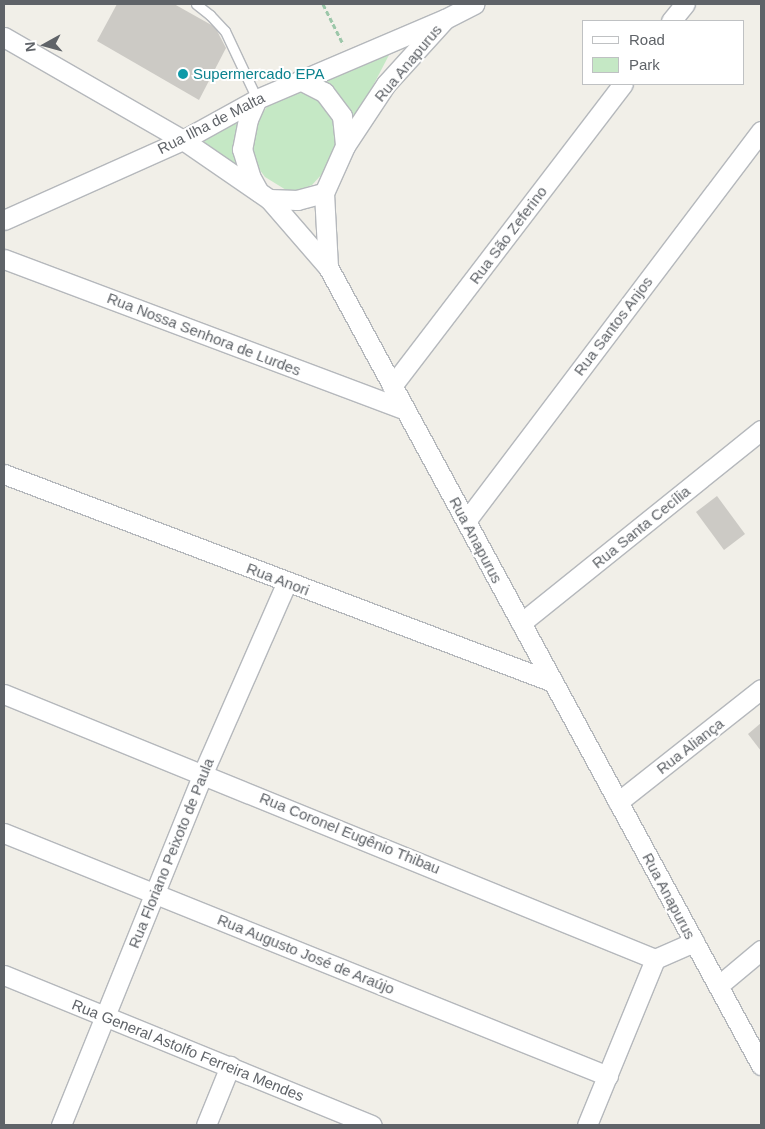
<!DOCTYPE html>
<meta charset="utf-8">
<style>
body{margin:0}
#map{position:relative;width:765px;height:1129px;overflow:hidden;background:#f1efe8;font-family:Arial,sans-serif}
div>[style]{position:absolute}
.green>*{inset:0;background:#c5e8c5}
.building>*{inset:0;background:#cccac5}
.path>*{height:3px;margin-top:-1.5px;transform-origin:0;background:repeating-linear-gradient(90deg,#9cc7a9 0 5px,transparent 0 7.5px)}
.roads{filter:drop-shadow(1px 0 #b5b8bc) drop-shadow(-1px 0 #b5b8bc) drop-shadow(0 1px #b5b8bc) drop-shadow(0 -1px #b5b8bc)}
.lane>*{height:9px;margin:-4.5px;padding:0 4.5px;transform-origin:4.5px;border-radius:4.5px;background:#fff}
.street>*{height:19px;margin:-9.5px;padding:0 9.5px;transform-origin:9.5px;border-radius:9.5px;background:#fff}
.dots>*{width:14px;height:14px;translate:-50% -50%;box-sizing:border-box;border:2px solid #fff;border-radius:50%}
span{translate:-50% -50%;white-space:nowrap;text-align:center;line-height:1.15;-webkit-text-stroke:4px #fff;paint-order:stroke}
.street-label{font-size:15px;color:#5f6368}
.culture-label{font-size:15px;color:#0d838f}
.left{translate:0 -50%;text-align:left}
.frame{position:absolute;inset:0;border:5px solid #5f6368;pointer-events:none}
.legend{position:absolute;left:582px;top:20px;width:162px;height:65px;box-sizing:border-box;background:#fff;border:1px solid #bfc1c3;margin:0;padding:6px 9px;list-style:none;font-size:15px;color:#5f6368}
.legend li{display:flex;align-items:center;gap:10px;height:25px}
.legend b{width:25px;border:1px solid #bfc1c3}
.north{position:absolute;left:20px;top:20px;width:50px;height:50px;-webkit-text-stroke:4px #fff;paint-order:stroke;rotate:263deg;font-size:14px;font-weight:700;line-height:20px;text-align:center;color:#5f6368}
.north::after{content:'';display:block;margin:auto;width:18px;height:22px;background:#5f6368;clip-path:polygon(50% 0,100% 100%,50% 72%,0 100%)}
</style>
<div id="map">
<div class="green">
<div style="clip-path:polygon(389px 55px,352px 126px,316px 81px)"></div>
<div style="clip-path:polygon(302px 86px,318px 95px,333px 113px,339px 140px,333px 162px,312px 185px,291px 193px,265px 177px,251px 158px,253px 126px,272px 100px)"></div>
<div style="clip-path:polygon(246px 111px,243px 171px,187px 142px)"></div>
</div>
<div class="building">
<div style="clip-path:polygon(117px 4px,174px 4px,215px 27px,226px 48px,199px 100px,97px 41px)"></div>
<div style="clip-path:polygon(717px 496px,745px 534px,724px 550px,696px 512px)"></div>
<div style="clip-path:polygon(761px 723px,761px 751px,748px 734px)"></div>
</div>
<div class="path">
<div style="left:323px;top:4px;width:45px;rotate:63.4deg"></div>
</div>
<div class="roads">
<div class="lane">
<div style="left:196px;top:4px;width:18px;rotate:38deg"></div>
<div style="left:210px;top:15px;width:22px;rotate:47deg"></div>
<div style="left:225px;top:31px;width:75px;rotate:64.8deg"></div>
</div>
<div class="street">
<div style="left:445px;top:19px;width:88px;rotate:132.2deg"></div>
<div style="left:386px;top:84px;width:74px;rotate:123.5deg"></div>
<div style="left:345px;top:146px;width:51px;rotate:114.1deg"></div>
<div style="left:324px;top:193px;width:74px;rotate:86.9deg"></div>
<div style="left:328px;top:267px;width:908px;rotate:61.52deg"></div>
<div style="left:671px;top:21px;width:22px;rotate:-51deg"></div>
<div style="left:4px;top:37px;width:207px;rotate:29.9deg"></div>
<div style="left:183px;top:140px;width:104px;rotate:34.5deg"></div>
<div style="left:269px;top:199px;width:90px;rotate:49.1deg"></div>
<div style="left:300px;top:80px;width:27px;rotate:27deg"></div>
<div style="left:324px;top:92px;width:30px;rotate:53deg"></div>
<div style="left:342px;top:116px;width:30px;rotate:84deg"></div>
<div style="left:257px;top:99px;width:22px;rotate:114deg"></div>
<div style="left:248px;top:119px;width:31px;rotate:101deg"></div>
<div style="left:242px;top:149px;width:28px;rotate:73deg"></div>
<div style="left:250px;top:176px;width:18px;rotate:61deg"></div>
<div style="left:269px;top:199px;width:28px;rotate:2deg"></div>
<div style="left:297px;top:200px;width:28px;rotate:-15deg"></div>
<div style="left:4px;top:220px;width:196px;rotate:-24.1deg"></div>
<div style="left:183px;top:140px;width:85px;rotate:-29deg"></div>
<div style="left:257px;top:99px;width:204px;rotate:-23.1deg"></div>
<div style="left:445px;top:19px;width:33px;rotate:-27deg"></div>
<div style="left:4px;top:259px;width:428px;rotate:20.6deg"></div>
<div style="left:392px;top:386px;width:380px;rotate:-52.6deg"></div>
<div style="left:4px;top:474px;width:587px;rotate:20.75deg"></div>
<div style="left:466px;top:521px;width:489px;rotate:-52.9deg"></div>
<div style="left:521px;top:623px;width:308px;rotate:-38.8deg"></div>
<div style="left:4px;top:694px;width:703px;rotate:22.15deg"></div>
<div style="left:655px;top:959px;width:43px;rotate:-23.6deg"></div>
<div style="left:618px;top:802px;width:182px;rotate:-38.3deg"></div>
<div style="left:4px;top:833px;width:651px;rotate:21.92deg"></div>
<div style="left:4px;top:975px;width:397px;rotate:22.2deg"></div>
<div style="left:718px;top:986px;width:56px;rotate:-39.9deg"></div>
<div style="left:61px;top:1125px;width:380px;rotate:-68deg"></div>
<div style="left:203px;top:773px;width:209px;rotate:-66.3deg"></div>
<div style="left:206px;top:1125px;width:64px;rotate:-67.9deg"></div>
<div style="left:587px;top:1125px;width:179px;rotate:-67.7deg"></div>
</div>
</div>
<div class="dots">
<div style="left:183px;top:74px;background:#0f9aa8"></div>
</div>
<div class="street-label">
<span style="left:408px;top:63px;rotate:-50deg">Rua Anapurus</span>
<span style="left:211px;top:123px;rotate:-27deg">Rua Ilha de Malta</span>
<span style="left:508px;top:235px;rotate:-53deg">Rua São Zeferino</span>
<span style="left:613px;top:326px;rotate:-53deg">Rua Santos Anjos</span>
<span style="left:204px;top:334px;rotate:21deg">Rua Nossa Senhora de Lurdes</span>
<span style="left:641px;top:527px;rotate:-39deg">Rua Santa Cecília</span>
<span style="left:476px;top:540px;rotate:62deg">Rua Anapurus</span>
<span style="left:278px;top:579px;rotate:21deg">Rua Anori</span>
<span style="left:690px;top:746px;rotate:-38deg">Rua Aliança</span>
<span style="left:350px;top:833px;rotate:22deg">Rua Coronel Eugênio Thibau</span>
<span style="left:171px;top:853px;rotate:-68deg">Rua Floriano Peixoto de Paula</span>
<span style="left:669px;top:896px;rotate:62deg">Rua Anapurus</span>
<span style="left:306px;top:954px;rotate:22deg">Rua Augusto José de Araújo</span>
<span style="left:188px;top:1050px;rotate:22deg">Rua General Astolfo Ferreira Mendes</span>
</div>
<div class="culture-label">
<span class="left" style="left:193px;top:74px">Supermercado EPA</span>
</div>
<div class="frame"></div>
<ul class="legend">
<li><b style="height:6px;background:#fff"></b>Road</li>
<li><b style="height:14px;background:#c5e8c5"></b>Park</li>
</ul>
<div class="north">N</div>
</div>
